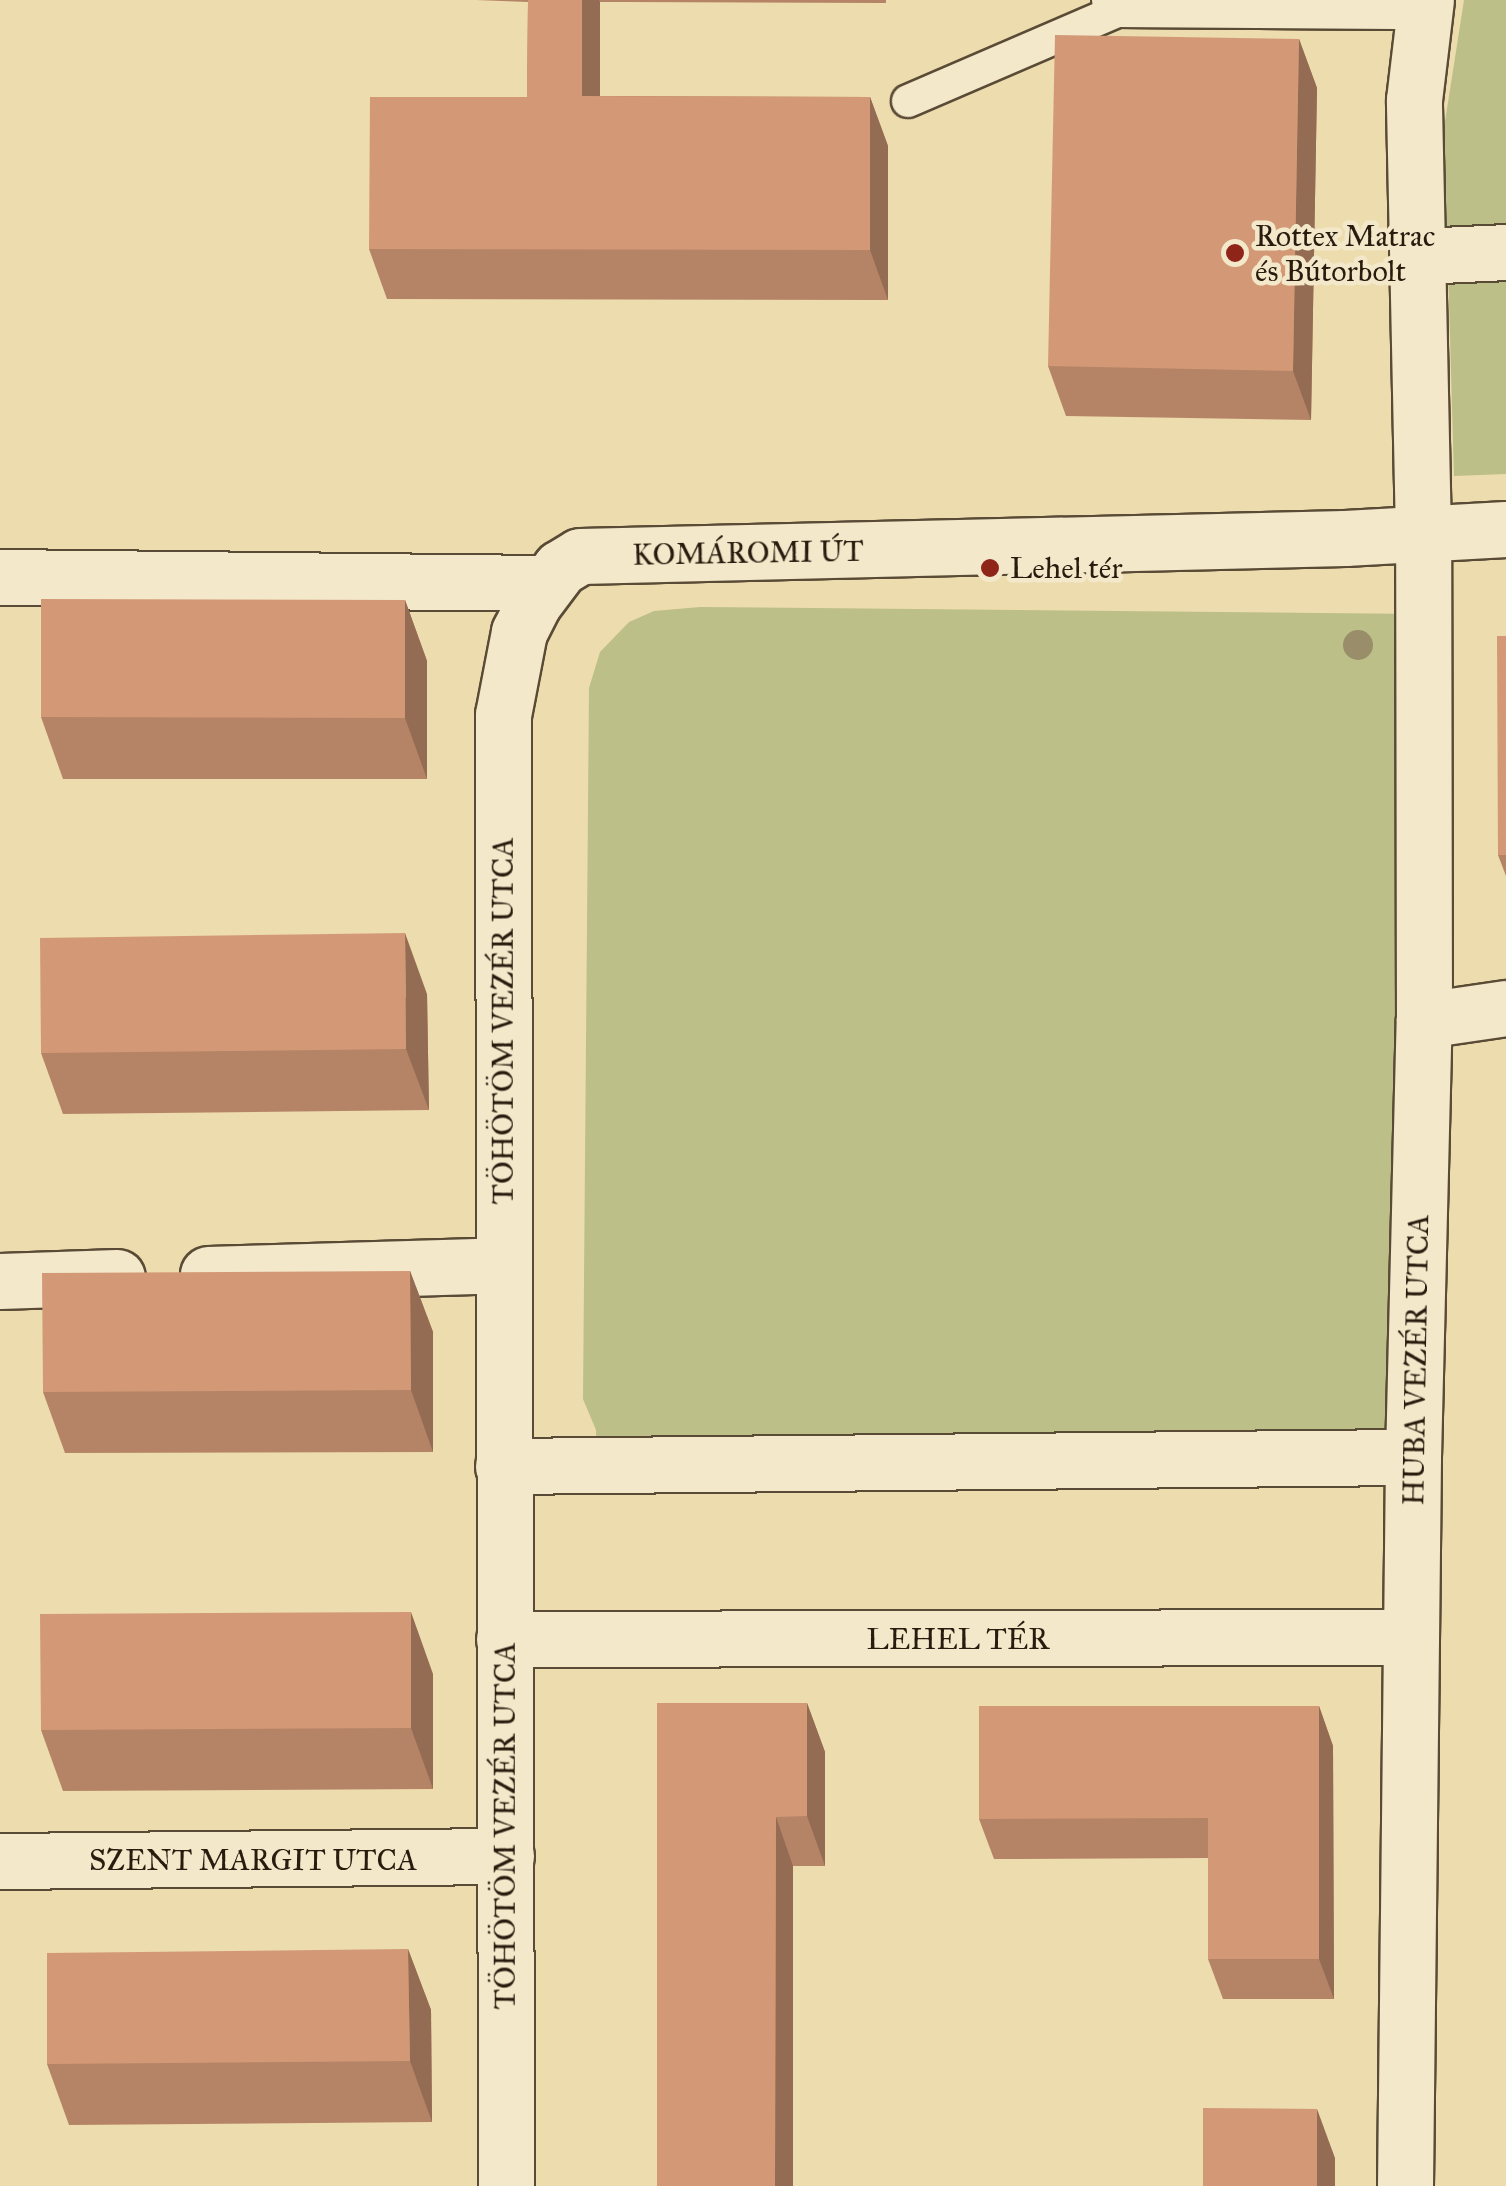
<!DOCTYPE html>
<meta charset="utf-8">
<style>
body{margin:0}
#map{position:relative;width:1506px;height:2186px;overflow:hidden;background:#eddcae;font-family:"IM FELL Great Primer",serif}
div>[style]{position:absolute}
.green>*{inset:0;background:#bcbf88}
.roads{filter:drop-shadow(2px 0 #5a4b36) drop-shadow(-2px 0 #5a4b36) drop-shadow(0 2px #5a4b36) drop-shadow(0 -2px #5a4b36)}
.lane>*{height:32px;margin:-16px;padding:0 16px;transform-origin:16px;border-radius:16px;background:#f3e8ca}
.street>*{height:55px;margin:-27.5px;padding:0 27.5px;transform-origin:27.5px;border-radius:27.5px;background:#f3e8ca}
.trees>*{width:30px;height:30px;margin:-15px;border-radius:50%;background:#998d6a}
.wall>*{inset:0;background:#b58466}
.shaded-wall>*{inset:0;background:#946b53}
.building>*{inset:0;background:#d39977}
.dots>*{width:28px;height:28px;translate:-50% -50%;box-sizing:border-box;border:5px solid #f3e8ca;border-radius:50%}
span{translate:-50% -50%;white-space:nowrap;text-align:center;line-height:1.15;-webkit-text-stroke:9px #f3e8ca;paint-order:stroke}
.poi-label{font-size:30px;color:#291b0e}
.left{translate:0 -50%;text-align:left}
.street-label{font-size:30px;color:#291b0e}
</style>
<div id="map">
<div class="green">
<div style="clip-path:polygon(1464px 0,1506px 0,1506px 474px,1454px 476px,1444px 128px)"></div>
<div style="clip-path:polygon(700px 607px,1423px 614px,1413px 1457px,597px 1465px,596px 1430px,583px 1399px,589px 688px,600px 652px,629px 622px,654px 611px)"></div>
</div>
<div class="roads">
<div class="lane">
<div style="left:1108px;top:0;width:14px;rotate:51deg"></div>
<div style="left:1117px;top:11px;width:280px;rotate:0.4deg"></div>
<div style="left:908px;top:101px;width:228px;rotate:-23.3deg"></div>
</div>
<div class="street">
<div style="left:1419px;top:256px;width:87px;rotate:-2.6deg"></div>
<div style="left:0;top:577px;width:546px;rotate:0.63deg"></div>
<div style="left:1424px;top:1020px;width:83px;rotate:-8.3deg"></div>
<div style="left:208px;top:1274px;width:295px;rotate:-1.7deg"></div>
<div style="left:0;top:1281px;width:117px;rotate:-2deg"></div>
<div style="left:503px;top:1466px;width:910px;rotate:-0.57deg"></div>
<div style="left:504px;top:1639px;width:907px;rotate:-0.13deg"></div>
<div style="left:0;top:1861px;width:506px;rotate:-0.57deg"></div>
<div style="left:506px;top:2186px;width:1471px;rotate:-90.12deg"></div>
<div style="left:503px;top:715px;width:85px;rotate:-79.1deg"></div>
<div style="left:519px;top:632px;width:31px;rotate:-63deg"></div>
<div style="left:533px;top:604px;width:45px;rotate:-53.1deg"></div>
<div style="left:560px;top:568px;width:23px;rotate:-31deg"></div>
<div style="left:580px;top:556px;width:765px;rotate:-1.35deg"></div>
<div style="left:1345px;top:538px;width:161px;rotate:-3.2deg"></div>
<div style="left:1405px;top:2186px;width:729px;rotate:-89.37deg"></div>
<div style="left:1413px;top:1457px;width:437px;rotate:-88.6deg"></div>
<div style="left:1424px;top:1020px;width:485px;rotate:-90.1deg"></div>
<div style="left:1423px;top:535px;width:435px;rotate:-91.2deg"></div>
<div style="left:1414px;top:100px;width:101px;rotate:-83.2deg"></div>
</div>
</div>
<div class="trees">
<div style="left:1358px;top:645px"></div>
</div>
<div class="wall">
<div style="clip-path:polygon(476px 0,886px 0,886px 3px,600px 2px,600px 96px,870px 97px,888px 146px,888px 300px,387px 299px,369px 249px,527px 97px,528px 2px)"></div>
<div style="clip-path:polygon(1299px 39px,1317px 88px,1311px 420px,1066px 416px,1048px 366px)"></div>
<div style="clip-path:polygon(405px 600px,427px 661px,427px 779px,63px 779px,41px 717px)"></div>
<div style="clip-path:polygon(1506px 636px,1506px 876px,1498px 855px)"></div>
<div style="clip-path:polygon(427px 994px,429px 1110px,63px 1114px,41px 1053px)"></div>
<div style="clip-path:polygon(410px 1271px,433px 1332px,433px 1452px,65px 1453px,43px 1392px)"></div>
<div style="clip-path:polygon(433px 1674px,433px 1789px,63px 1791px,41px 1730px)"></div>
<div style="clip-path:polygon(807px 1703px,825px 1752px,825px 1866px,793px 1866px,793px 2186px,657px 2186px)"></div>
<div style="clip-path:polygon(1319px 1706px,1333px 1746px,1334px 1999px,1223px 1999px,1208px 1959px,1208px 1858px,994px 1859px,979px 1819px)"></div>
<div style="clip-path:polygon(408px 1949px,431px 2010px,432px 2122px,69px 2125px,47px 2064px)"></div>
</div>
<div class="shaded-wall">
<div style="clip-path:polygon(582px 0,599px 0,600px 2px,600px 146px,582px 96px)"></div>
<div style="clip-path:polygon(1299px 39px,1317px 88px,1311px 420px,1293px 371px)"></div>
<div style="clip-path:polygon(870px 97px,888px 146px,888px 300px,870px 250px)"></div>
<div style="clip-path:polygon(405px 600px,427px 661px,427px 779px,405px 718px)"></div>
<div style="clip-path:polygon(405px 933px,427px 994px,429px 1110px,406px 1049px)"></div>
<div style="clip-path:polygon(410px 1271px,433px 1332px,433px 1452px,411px 1390px)"></div>
<div style="clip-path:polygon(411px 1612px,433px 1674px,433px 1789px,411px 1728px)"></div>
<div style="clip-path:polygon(807px 1703px,825px 1752px,825px 1866px,807px 1816px)"></div>
<div style="clip-path:polygon(1319px 1706px,1333px 1746px,1334px 1999px,1319px 1959px)"></div>
<div style="clip-path:polygon(776px 1817px,793px 1866px,793px 2186px,775px 2186px)"></div>
<div style="clip-path:polygon(408px 1949px,431px 2010px,432px 2122px,410px 2061px)"></div>
<div style="clip-path:polygon(1317px 2109px,1335px 2158px,1335px 2186px,1317px 2186px)"></div>
</div>
<div class="building">
<div style="clip-path:polygon(528px 0,582px 0,582px 96px,870px 97px,870px 250px,369px 249px,370px 97px,527px 97px)"></div>
<div style="clip-path:polygon(1055px 35px,1299px 39px,1293px 371px,1048px 366px)"></div>
<div style="clip-path:polygon(41px 599px,405px 600px,405px 718px,41px 717px)"></div>
<div style="clip-path:polygon(1497px 636px,1506px 636px,1506px 855px,1498px 855px)"></div>
<div style="clip-path:polygon(405px 933px,406px 1049px,41px 1053px,40px 938px)"></div>
<div style="clip-path:polygon(410px 1271px,411px 1390px,43px 1392px,42px 1273px)"></div>
<div style="clip-path:polygon(411px 1612px,411px 1728px,41px 1730px,40px 1614px)"></div>
<div style="clip-path:polygon(657px 1703px,807px 1703px,807px 1816px,776px 1817px,775px 2186px,657px 2186px)"></div>
<div style="clip-path:polygon(979px 1706px,1319px 1706px,1319px 1959px,1208px 1959px,1208px 1818px,979px 1819px)"></div>
<div style="clip-path:polygon(408px 1949px,410px 2061px,47px 2064px,47px 1953px)"></div>
<div style="clip-path:polygon(1203px 2108px,1317px 2109px,1317px 2186px,1203px 2186px)"></div>
</div>
<div class="dots">
<div style="left:1235px;top:253px;background:#8f2418"></div>
<div style="left:990px;top:568px;background:#8f2418"></div>
</div>
<div class="poi-label">
<span class="left" style="left:1255px;top:253px">Rottex Matrac<br>és Bútorbolt</span>
<span class="left" style="left:1010px;top:568px">Lehel tér</span>
</div>
<div class="street-label">
<span style="left:748px;top:553px;rotate:-1deg">KOMÁROMI ÚT</span>
<span style="left:503px;top:1021px;rotate:-90deg">TÖHÖTÖM VEZÉR UTCA</span>
<span style="left:1416px;top:1360px;rotate:-89deg">HUBA VEZÉR UTCA</span>
<span style="left:958px;top:1639px">LEHEL TÉR</span>
<span style="left:505px;top:1826px;rotate:-90deg">TÖHÖTÖM VEZÉR UTCA</span>
<span style="left:253px;top:1860px">SZENT MARGIT UTCA</span>
</div>
</div>
